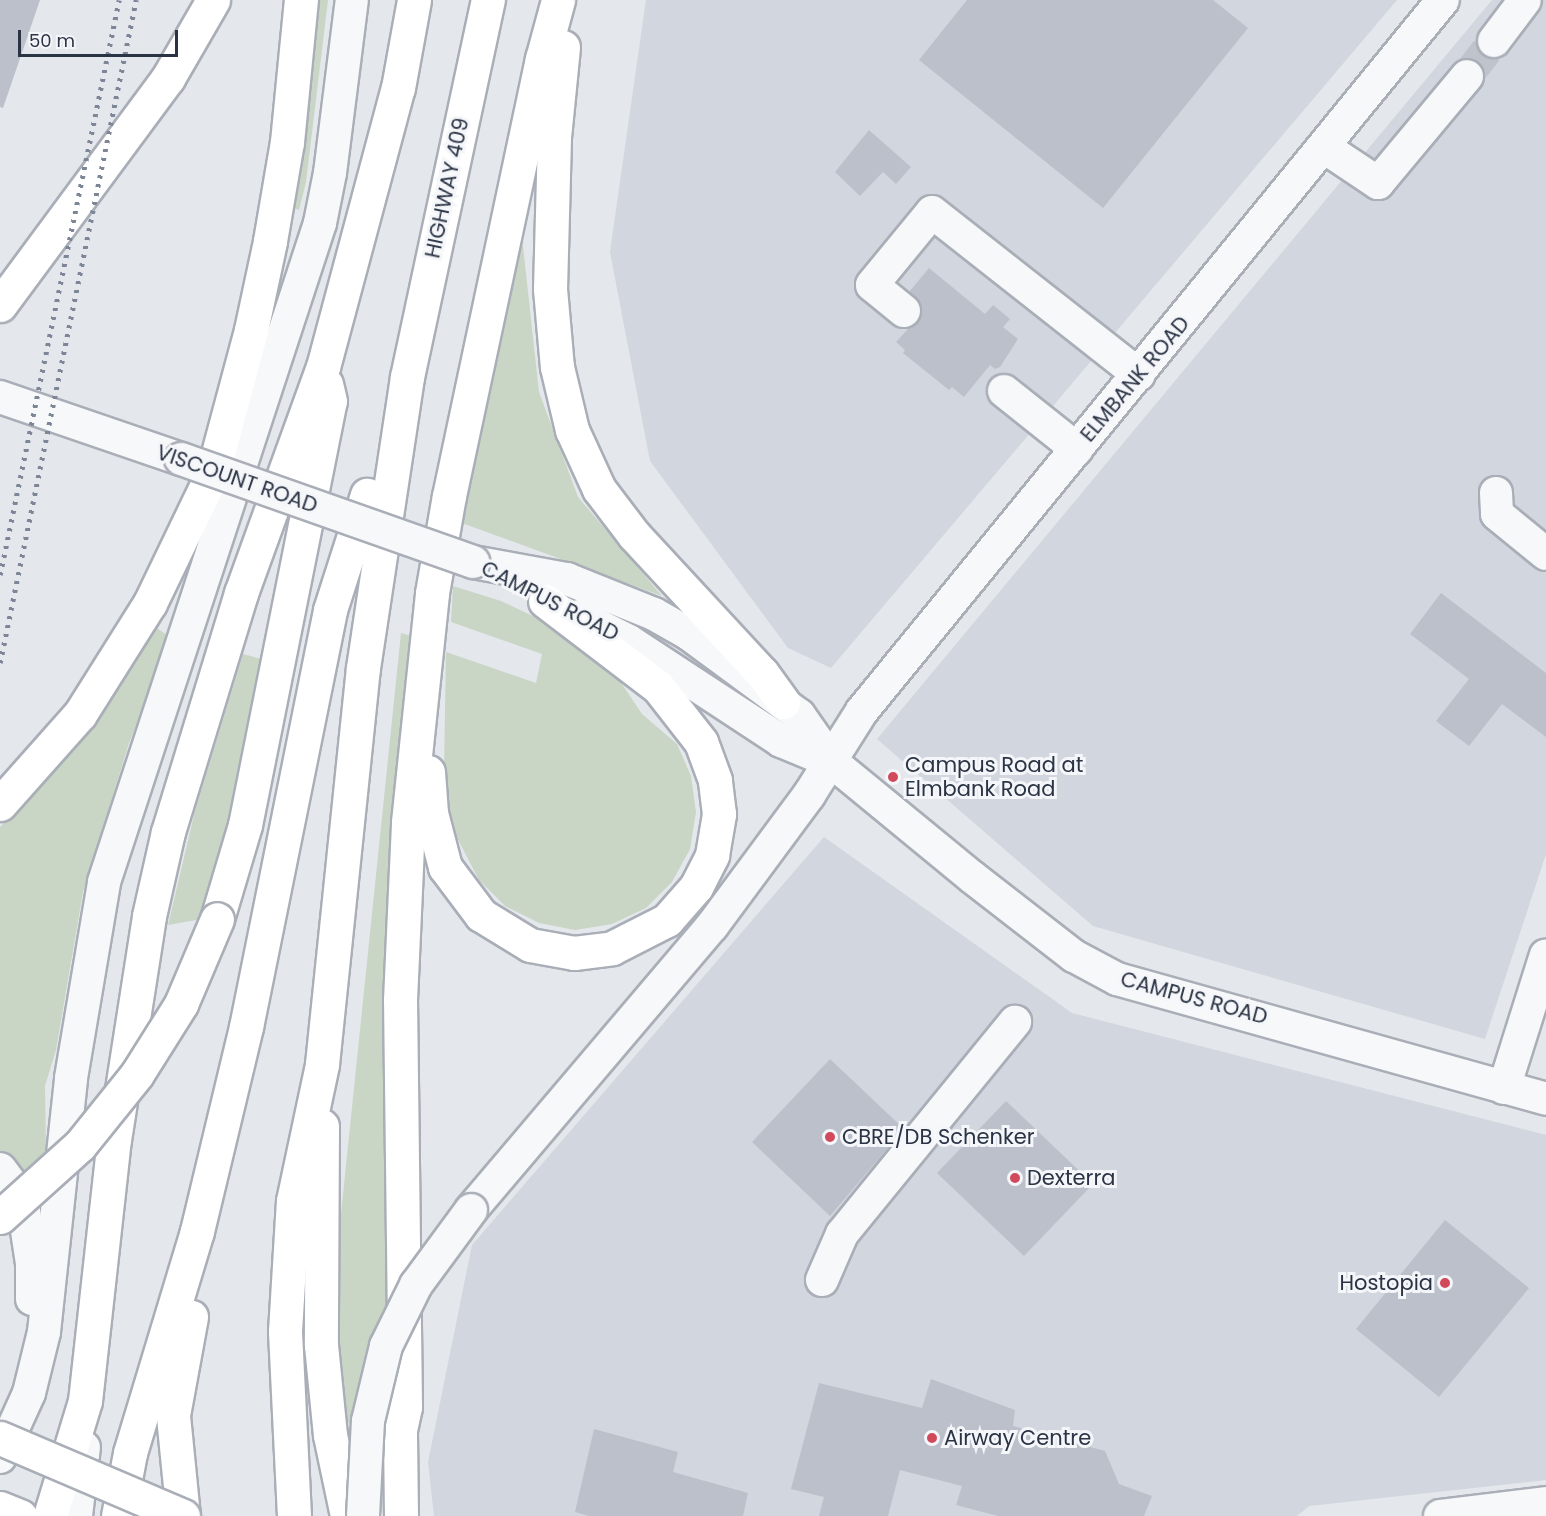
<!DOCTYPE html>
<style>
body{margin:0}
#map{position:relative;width:1546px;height:1516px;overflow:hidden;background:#e4e7ec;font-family:Poppins,sans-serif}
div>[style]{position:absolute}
.built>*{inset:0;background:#d2d6de}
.green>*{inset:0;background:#c9d6c5}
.building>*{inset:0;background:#bbc0ca}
.minor-tunnel>*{height:32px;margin-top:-16px;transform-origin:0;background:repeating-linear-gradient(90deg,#bfc3cb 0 32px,transparent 0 48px)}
.roads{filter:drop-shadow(2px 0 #a9aeb7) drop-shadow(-2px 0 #a9aeb7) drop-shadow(0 2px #a9aeb7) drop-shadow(0 -2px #a9aeb7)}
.minor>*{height:32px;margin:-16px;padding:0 16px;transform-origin:16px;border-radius:16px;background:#f7f8fa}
.major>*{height:33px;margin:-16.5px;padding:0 16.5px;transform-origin:16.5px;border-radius:16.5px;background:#fff}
.highway>*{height:33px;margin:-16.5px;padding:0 16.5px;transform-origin:16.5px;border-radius:16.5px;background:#fff}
.rail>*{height:4.5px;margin-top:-2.25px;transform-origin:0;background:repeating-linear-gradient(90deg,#7d8696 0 3px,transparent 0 9px)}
.bridges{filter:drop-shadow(2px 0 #a9aeb7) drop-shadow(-2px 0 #a9aeb7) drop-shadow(0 2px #a9aeb7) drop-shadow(0 -2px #a9aeb7)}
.minor-bridge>*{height:32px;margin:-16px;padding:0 16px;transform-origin:16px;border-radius:16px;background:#f7f8fa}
.major-bridge>*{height:33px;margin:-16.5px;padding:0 16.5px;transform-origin:16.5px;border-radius:16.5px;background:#fff}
.highway-bridge>*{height:33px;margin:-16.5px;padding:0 16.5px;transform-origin:16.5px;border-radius:16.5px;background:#fff}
.dots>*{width:16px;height:16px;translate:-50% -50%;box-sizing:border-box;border:3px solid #f4f6f9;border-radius:50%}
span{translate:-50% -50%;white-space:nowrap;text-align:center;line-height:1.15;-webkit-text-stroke:6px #f4f6f9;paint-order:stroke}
.street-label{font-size:21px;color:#2b3445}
.poi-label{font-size:21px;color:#2b3445}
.left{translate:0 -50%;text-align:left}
.right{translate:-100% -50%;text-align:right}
.scale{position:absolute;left:18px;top:30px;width:160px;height:27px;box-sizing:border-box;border:3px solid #2b3445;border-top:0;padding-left:8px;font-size:18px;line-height:21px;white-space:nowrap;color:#2b3445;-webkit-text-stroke:4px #f4f6f9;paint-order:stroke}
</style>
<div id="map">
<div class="built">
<div style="clip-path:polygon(646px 0,1397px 0,831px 668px,788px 648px,650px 461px,610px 252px)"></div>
<div style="clip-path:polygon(1492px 0,1546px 0,1546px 854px,1485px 1039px,1093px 926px,877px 739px)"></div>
<div style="clip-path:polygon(824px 837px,1072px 1013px,1546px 1135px,1546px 1480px,1309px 1506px,1297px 1516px,434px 1516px,428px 1462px,472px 1245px)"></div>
</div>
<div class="green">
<div style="clip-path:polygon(316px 0,328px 0,306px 182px,299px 210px,291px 207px)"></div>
<div style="clip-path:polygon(521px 228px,539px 392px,578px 497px,662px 596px,459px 522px)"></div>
<div style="clip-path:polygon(453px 586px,501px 601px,539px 619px,618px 678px,642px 714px,677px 744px,691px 776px,696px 812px,690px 849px,672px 882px,646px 908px,612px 924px,575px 930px,539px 923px,505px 906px,479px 880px,454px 832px,448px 807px,444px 770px,446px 652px,536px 683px,542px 654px,451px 622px)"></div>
<div style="clip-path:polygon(155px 627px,170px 637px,129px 743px,83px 892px,56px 1050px,45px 1086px,46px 1155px,18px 1180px,0 1155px,0 827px,52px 773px,128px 671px)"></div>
<div style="clip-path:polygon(401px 633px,411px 636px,389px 917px,388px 1312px,354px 1426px,345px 1421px,339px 1346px,339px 1233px)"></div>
<div style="clip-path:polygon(243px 654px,261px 659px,231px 816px,202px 919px,168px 925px,195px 811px)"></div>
</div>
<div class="building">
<div style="clip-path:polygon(0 0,40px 0,3px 108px,0 107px)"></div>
<div style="clip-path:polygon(967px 0,1213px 0,1248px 28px,1103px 208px,919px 60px)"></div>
<div style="clip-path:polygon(869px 130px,911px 167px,896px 184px,883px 172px,860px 196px,835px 172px)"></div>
<div style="clip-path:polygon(929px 268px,985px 314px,993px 305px,1010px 319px,1003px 327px,1018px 339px,1000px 367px,995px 369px,990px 365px,964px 397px,952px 387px,949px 390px,903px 353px,905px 350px,896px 342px,922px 314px,921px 304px,909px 292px)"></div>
<div style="clip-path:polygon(1441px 593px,1546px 673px,1546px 737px,1502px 704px,1469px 746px,1436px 721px,1469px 679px,1410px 634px)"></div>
<div style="clip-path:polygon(830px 1059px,904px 1129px,830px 1216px,752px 1142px)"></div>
<div style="clip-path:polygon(1006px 1101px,1093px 1184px,1024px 1256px,937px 1173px)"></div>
<div style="clip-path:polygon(1445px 1220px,1529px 1288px,1439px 1397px,1356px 1329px)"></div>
<div style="clip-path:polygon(931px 1379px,1015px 1410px,1013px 1426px,1105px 1451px,1119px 1484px,1152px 1496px,1144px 1516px,998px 1516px,956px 1505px,962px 1486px,900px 1470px,888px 1516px,819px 1516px,824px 1497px,791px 1489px,819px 1383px,922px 1408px)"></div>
<div style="clip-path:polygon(594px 1429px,678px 1452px,673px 1472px,748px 1493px,743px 1516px,589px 1516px,575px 1512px)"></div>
</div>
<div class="minor-tunnel">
<div style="left:1467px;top:76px;width:44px;rotate:-52.4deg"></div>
</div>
<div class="roads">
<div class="minor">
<div style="left:1494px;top:41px;width:51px;rotate:-52.9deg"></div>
<div style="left:1324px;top:147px;width:65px;rotate:33.7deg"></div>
<div style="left:1378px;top:183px;width:139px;rotate:-50.2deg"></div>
<div style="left:904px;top:311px;width:41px;rotate:-140.9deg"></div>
<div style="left:872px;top:285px;width:94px;rotate:-50.6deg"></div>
<div style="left:932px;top:212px;width:263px;rotate:38.2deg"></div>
<div style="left:1004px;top:391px;width:93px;rotate:38.5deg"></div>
<div style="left:0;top:397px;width:191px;rotate:18.9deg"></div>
<div style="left:1496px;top:493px;width:21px;rotate:87deg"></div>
<div style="left:1497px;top:514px;width:63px;rotate:39.2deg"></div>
<div style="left:473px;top:562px;width:96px;rotate:10.3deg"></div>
<div style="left:567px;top:579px;width:94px;rotate:21.9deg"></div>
<div style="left:654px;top:614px;width:40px;rotate:29.7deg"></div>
<div style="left:689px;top:634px;width:137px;rotate:36.4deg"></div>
<div style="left:799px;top:715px;width:57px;rotate:54.9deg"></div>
<div style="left:832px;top:762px;width:181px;rotate:39.4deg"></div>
<div style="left:972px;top:877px;width:129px;rotate:37.8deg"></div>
<div style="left:1074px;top:956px;width:49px;rotate:28.1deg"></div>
<div style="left:1117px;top:979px;width:445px;rotate:15.6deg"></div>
<div style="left:579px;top:616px;width:56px;rotate:26.6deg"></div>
<div style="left:629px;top:641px;width:182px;rotate:33.3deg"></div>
<div style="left:781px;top:741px;width:55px;rotate:22.4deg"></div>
<div style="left:1504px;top:1088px;width:139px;rotate:-72.5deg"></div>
<div style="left:0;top:1169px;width:36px;rotate:53deg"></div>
<div style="left:22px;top:1198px;width:66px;rotate:81.3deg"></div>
<div style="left:32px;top:1263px;width:36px;rotate:90deg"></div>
<div style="left:471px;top:1210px;width:372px;rotate:-49.7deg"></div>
<div style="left:712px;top:926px;width:163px;rotate:-53.5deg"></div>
<div style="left:809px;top:795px;width:99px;rotate:-57.8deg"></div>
<div style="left:862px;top:711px;width:918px;rotate:-50.75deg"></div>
<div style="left:822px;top:1280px;width:50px;rotate:-66.5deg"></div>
<div style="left:842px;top:1234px;width:274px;rotate:-50.8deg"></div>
<div style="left:0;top:1457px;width:70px;rotate:-65.6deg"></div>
<div style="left:29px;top:1393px;width:63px;rotate:-76.2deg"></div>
<div style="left:44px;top:1332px;width:255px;rotate:-83.9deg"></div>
<div style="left:71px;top:1078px;width:199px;rotate:-80.4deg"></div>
<div style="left:104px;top:882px;width:693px;rotate:-71.85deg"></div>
<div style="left:320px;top:223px;width:51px;rotate:-78.7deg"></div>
<div style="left:330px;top:173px;width:174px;rotate:-82.8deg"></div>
<div style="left:76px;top:1516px;width:69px;rotate:-83.4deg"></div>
<div style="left:1440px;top:1516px;width:107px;rotate:-7deg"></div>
</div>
<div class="major">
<div style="left:0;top:1508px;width:22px;rotate:22deg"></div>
</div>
<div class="highway">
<div style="left:563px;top:47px;width:90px;rotate:95.7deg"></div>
<div style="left:554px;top:137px;width:152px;rotate:91.5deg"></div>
<div style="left:550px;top:289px;width:78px;rotate:84.9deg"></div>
<div style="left:557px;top:367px;width:65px;rotate:76.6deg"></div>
<div style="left:572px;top:430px;width:65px;rotate:65.4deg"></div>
<div style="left:599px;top:489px;width:58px;rotate:52.7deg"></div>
<div style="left:634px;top:535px;width:188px;rotate:47.2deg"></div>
<div style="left:762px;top:673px;width:36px;rotate:54deg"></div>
<div style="left:0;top:305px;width:282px;rotate:-53.5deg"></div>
<div style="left:168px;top:78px;width:90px;rotate:-60deg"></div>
<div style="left:428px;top:772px;width:41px;rotate:85.8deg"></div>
<div style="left:431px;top:813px;width:56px;rotate:75.5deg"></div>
<div style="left:445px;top:867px;width:60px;rotate:53.1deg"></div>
<div style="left:481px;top:915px;width:57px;rotate:31.5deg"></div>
<div style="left:530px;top:945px;width:45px;rotate:10.3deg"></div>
<div style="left:574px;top:953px;width:38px;rotate:-7deg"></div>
<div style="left:612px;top:948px;width:62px;rotate:-27deg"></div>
<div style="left:667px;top:920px;width:44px;rotate:-48.7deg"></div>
<div style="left:696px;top:887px;width:36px;rotate:-63deg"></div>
<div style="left:712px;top:855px;width:42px;rotate:-80.3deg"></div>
<div style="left:719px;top:814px;width:34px;rotate:-97deg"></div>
<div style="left:715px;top:780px;width:40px;rotate:-110.2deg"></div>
<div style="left:701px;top:742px;width:70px;rotate:-128deg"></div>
<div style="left:658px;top:687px;width:142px;rotate:-142.7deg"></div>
<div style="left:0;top:804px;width:120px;rotate:-48.4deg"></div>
<div style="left:80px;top:714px;width:131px;rotate:-57.8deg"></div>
<div style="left:150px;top:603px;width:145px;rotate:-64.3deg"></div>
<div style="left:213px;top:472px;width:147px;rotate:-75deg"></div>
<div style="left:251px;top:330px;width:91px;rotate:-77.9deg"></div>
<div style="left:270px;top:241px;width:100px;rotate:-80.3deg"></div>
<div style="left:287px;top:142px;width:143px;rotate:-84.4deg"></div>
<div style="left:217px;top:919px;width:98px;rotate:-73.4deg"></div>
<div style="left:245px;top:825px;width:432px;rotate:-78.7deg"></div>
<div style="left:330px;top:401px;width:17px;rotate:-103deg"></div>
<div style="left:322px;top:1126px;width:219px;rotate:90.3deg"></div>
<div style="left:321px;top:1345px;width:90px;rotate:84.3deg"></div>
<div style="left:330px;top:1435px;width:83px;rotate:78.1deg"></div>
<div style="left:50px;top:1516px;width:120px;rotate:-73.1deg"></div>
<div style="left:85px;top:1401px;width:263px;rotate:-83.7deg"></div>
<div style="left:114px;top:1140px;width:227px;rotate:-81.1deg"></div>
<div style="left:149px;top:916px;width:86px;rotate:-77.3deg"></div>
<div style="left:168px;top:832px;width:250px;rotate:-73deg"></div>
<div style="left:241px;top:593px;width:240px;rotate:-70.1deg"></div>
<div style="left:323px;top:367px;width:289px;rotate:-75deg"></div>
<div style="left:398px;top:88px;width:89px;rotate:-79.7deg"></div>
<div style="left:118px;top:1516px;width:64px;rotate:-79.2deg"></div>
<div style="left:130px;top:1453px;width:232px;rotate:-73.2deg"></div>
<div style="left:197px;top:1231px;width:210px;rotate:-76.5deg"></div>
<div style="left:246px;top:1027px;width:425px;rotate:-78.6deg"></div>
<div style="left:330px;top:610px;width:121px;rotate:-72.2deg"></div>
<div style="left:183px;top:1516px;width:101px;rotate:-95.7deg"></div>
<div style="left:173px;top:1415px;width:100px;rotate:-79.6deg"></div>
<div style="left:294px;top:1516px;width:185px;rotate:-92.8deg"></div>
<div style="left:285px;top:1331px;width:130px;rotate:-86.5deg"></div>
<div style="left:293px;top:1201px;width:140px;rotate:-78deg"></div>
<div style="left:322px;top:1064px;width:398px;rotate:-84.1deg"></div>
<div style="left:363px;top:668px;width:294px;rotate:-81.4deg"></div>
<div style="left:407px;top:377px;width:386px;rotate:-77.9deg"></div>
<div style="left:401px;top:1516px;width:86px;rotate:-90.7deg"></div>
<div style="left:400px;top:1430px;width:24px;rotate:-78deg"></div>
<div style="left:405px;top:1407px;width:407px;rotate:-90.7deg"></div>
<div style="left:400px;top:1000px;width:178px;rotate:-87.4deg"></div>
<div style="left:408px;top:822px;width:230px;rotate:-84deg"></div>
<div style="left:432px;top:593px;width:98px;rotate:-80.1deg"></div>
<div style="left:449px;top:496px;width:447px;rotate:-78deg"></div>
<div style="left:542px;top:59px;width:61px;rotate:-74.8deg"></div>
</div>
</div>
<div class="rail">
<div style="left:0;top:575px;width:587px;rotate:-78.31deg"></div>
<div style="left:0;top:663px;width:677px;rotate:-78.41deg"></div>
</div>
<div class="bridges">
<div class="minor-bridge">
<div style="left:181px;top:459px;width:310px;rotate:19.4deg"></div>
<div style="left:363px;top:1516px;width:95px;rotate:-87deg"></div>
<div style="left:368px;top:1421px;width:77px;rotate:-76.5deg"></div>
<div style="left:386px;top:1346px;width:68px;rotate:-63.8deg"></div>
<div style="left:416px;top:1285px;width:93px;rotate:-53.7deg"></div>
</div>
<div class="major-bridge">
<div style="left:0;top:1438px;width:199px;rotate:23.1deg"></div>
</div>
<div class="highway-bridge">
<div style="left:0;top:1217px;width:108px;rotate:-42deg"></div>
<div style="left:80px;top:1145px;width:91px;rotate:-51.2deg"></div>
<div style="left:137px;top:1074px;width:83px;rotate:-57.8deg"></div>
<div style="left:181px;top:1004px;width:92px;rotate:-67deg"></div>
</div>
</div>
<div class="dots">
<div style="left:893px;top:777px;background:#d1495b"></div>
<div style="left:830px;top:1137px;background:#d1495b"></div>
<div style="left:1015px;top:1178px;background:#d1495b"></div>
<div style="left:1445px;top:1283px;background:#d1495b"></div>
<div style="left:932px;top:1438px;background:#d1495b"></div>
</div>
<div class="street-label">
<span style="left:447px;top:188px;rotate:-78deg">HIGHWAY 409</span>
<span style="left:1135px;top:379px;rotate:-50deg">ELMBANK ROAD</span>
<span style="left:237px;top:479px;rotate:19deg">VISCOUNT ROAD</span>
<span style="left:550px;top:601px;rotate:27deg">CAMPUS ROAD</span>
<span style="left:1194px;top:998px;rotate:15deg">CAMPUS ROAD</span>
</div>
<div class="poi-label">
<span class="left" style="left:905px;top:777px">Campus Road at<br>Elmbank Road</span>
<span class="left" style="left:842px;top:1137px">CBRE/DB Schenker</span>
<span class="left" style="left:1027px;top:1178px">Dexterra</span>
<span class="right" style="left:1433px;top:1283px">Hostopia</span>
<span class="left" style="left:944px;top:1438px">Airway Centre</span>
</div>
<div class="scale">50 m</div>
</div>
